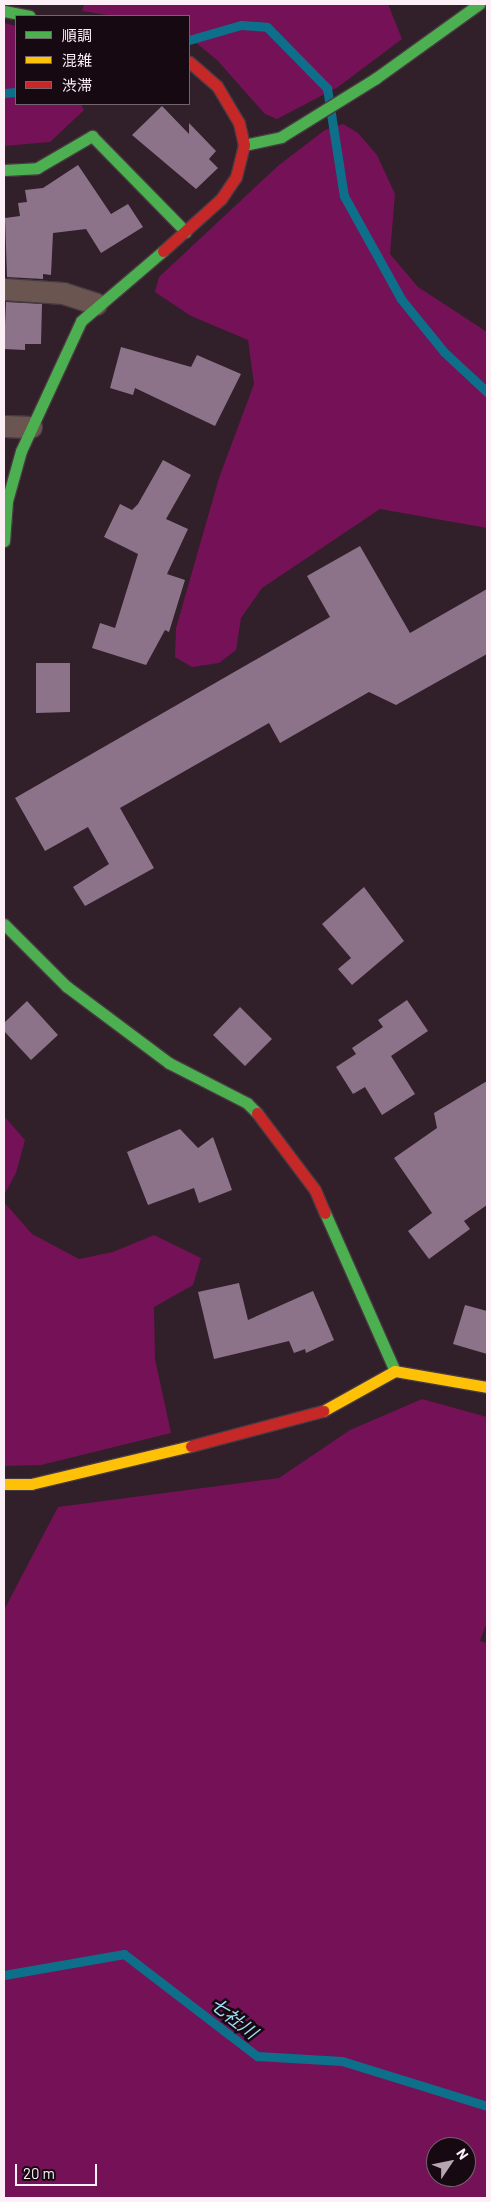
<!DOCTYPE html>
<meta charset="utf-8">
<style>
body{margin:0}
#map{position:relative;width:491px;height:2202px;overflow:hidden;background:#311f2a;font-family:Barlow,"Noto Sans JP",sans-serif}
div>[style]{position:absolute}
.forest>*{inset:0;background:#751257}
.stream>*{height:9px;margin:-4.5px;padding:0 4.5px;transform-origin:4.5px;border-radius:4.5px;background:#0e6f8b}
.building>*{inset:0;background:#8c738a}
.roads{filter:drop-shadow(1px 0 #483a42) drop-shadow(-1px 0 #483a42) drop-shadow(0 1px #483a42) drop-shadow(0 -1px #483a42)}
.street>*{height:21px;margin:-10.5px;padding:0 10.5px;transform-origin:10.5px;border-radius:10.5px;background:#6b5550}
.fast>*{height:11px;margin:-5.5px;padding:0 5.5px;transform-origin:5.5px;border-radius:5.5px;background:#4caf50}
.slow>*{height:11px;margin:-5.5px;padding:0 5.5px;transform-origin:5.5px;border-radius:5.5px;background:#ffc107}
.jam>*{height:11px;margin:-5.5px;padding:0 5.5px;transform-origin:5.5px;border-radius:5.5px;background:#c62828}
span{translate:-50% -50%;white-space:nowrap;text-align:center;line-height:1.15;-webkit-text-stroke:5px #170911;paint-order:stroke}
.water-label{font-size:18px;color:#9de1fb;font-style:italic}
.frame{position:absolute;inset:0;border:5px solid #fceff6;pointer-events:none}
.legend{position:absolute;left:15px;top:15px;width:175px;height:90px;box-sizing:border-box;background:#170911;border:1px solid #73656d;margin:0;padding:6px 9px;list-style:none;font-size:15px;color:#fceff6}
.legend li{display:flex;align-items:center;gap:10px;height:25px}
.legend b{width:25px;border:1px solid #73656d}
.north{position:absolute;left:426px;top:2137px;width:50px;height:50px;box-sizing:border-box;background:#170911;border:1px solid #73656d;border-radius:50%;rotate:56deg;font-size:14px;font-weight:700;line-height:20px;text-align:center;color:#fceff6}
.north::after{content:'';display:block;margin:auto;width:18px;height:22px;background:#b5a6af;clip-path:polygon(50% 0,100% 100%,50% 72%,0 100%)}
.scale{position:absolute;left:15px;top:2164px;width:82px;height:22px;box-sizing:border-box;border:2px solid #fceff6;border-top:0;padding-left:6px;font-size:15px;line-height:18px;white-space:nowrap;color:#fceff6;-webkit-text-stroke:4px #170911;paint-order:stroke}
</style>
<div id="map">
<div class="forest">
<div style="clip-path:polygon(84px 4px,388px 4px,402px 39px,338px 87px,277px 119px,265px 114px,217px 60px,189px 37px,189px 16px,114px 16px,82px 11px)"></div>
<div style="clip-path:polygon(4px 23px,16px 26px,16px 104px,81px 104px,84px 110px,50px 142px,4px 146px)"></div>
<div style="clip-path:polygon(343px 124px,358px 133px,377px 155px,395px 194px,390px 254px,418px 287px,487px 332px,487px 528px,380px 509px,262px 588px,241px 618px,236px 650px,219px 663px,192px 667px,175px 657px,176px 628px,219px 478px,254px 384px,248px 340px,191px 316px,155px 292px,159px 277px,279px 165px,325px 130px)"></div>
<div style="clip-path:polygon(4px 1116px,25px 1140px,16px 1173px,4px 1195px)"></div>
<div style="clip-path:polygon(4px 1202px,32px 1234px,79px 1259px,113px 1252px,154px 1235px,201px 1258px,193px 1285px,154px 1307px,155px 1359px,171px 1433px,41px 1465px,4px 1466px)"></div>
<div style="clip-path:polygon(evenodd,422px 1399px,487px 1417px,487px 1622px,480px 1641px,487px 1643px,487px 2198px,4px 2198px,4px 1610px,58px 1507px,279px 1478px,350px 1430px,422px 1399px,436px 2147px,466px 2147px,466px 2177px,436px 2177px,436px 2147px)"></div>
</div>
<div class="stream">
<div style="left:189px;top:40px;width:54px;rotate:-16.1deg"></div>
<div style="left:241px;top:25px;width:26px;rotate:4deg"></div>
<div style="left:267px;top:27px;width:86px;rotate:45.5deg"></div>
<div style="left:327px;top:88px;width:109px;rotate:81.1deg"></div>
<div style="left:344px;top:196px;width:118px;rotate:61deg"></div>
<div style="left:401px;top:299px;width:68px;rotate:50.9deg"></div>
<div style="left:444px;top:352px;width:59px;rotate:42.9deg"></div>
<div style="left:4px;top:93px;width:12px;rotate:-5deg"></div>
<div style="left:4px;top:1975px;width:122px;rotate:-9.9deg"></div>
<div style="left:124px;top:1954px;width:168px;rotate:37.5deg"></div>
<div style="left:257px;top:2056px;width:85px;rotate:3.4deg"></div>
<div style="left:342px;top:2061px;width:152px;rotate:17.2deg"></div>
</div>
<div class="building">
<div style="clip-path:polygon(162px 106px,189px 134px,189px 123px,216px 151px,209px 159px,218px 168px,196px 189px,132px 135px)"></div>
<div style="clip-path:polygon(78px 165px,111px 214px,128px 204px,143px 227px,101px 253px,86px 229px,53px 233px,51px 275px,43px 274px,43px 279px,7px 277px,5px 218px,20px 216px,18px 203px,27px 202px,25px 190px,43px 188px)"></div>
<div style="clip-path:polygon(6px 302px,42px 304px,41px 344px,25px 344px,25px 350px,4px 349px)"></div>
<div style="clip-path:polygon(121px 347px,191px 367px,197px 355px,241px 374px,215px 426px,135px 388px,133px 395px,110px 388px)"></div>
<div style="clip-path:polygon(163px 460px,191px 475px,166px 519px,188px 529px,167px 574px,185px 580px,169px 632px,165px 630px,146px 665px,92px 648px,100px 623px,115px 628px,138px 554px,104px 537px,120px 504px,132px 510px,138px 504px)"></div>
<div style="clip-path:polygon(360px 546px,410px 633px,487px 589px,487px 654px,396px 705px,369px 692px,280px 743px,269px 723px,120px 808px,154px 868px,85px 906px,73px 887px,109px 864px,88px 827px,45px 851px,15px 798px,330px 617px,307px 576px)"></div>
<div style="clip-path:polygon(36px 663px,70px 663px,70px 712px,36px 713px)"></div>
<div style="clip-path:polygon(364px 887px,404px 941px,352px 985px,338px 969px,351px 958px,322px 924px)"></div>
<div style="clip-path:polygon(407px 1000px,428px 1031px,391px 1056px,415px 1094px,382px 1115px,365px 1087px,353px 1094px,336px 1067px,356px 1054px,352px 1048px,383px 1027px,378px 1020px)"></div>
<div style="clip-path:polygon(27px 1001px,58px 1035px,31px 1060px,4px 1031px,4px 1023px)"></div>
<div style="clip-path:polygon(240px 1007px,272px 1039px,245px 1066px,213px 1035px)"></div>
<div style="clip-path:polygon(487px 1081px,487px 1205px,464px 1221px,470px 1229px,429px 1259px,408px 1231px,432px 1213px,394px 1158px,437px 1128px,434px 1113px)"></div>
<div style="clip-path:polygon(180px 1129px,198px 1148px,213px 1137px,232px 1190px,199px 1203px,194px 1188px,148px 1205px,127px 1152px)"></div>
<div style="clip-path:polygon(239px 1283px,248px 1320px,313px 1291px,334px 1340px,306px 1353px,305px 1349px,294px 1353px,289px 1341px,214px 1359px,198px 1292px)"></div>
<div style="clip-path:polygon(465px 1305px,487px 1311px,487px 1354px,453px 1344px)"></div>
</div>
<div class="roads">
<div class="street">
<div style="left:4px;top:289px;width:59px;rotate:3.9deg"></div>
<div style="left:63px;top:293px;width:35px;rotate:18deg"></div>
<div style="left:4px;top:426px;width:27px;rotate:2deg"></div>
</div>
<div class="fast">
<div style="left:4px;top:11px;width:26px;rotate:11deg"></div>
<div style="left:244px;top:145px;width:38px;rotate:-12deg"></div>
<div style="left:281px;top:137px;width:112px;rotate:-31.8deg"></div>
<div style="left:376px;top:78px;width:127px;rotate:-35.7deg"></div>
<div style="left:4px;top:170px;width:33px;rotate:-3deg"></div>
<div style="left:37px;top:168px;width:64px;rotate:-30.2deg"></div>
<div style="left:92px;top:136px;width:134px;rotate:45.6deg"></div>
<div style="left:4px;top:541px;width:40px;rotate:-85.7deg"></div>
<div style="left:7px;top:501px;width:52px;rotate:-74.4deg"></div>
<div style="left:21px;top:451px;width:143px;rotate:-65.2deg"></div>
<div style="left:81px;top:321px;width:108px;rotate:-40.5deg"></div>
<div style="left:4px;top:924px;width:88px;rotate:45deg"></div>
<div style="left:66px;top:986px;width:129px;rotate:36.8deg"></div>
<div style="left:169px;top:1063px;width:88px;rotate:27.1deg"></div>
<div style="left:247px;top:1103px;width:14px;rotate:45deg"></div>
<div style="left:325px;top:1213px;width:173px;rotate:66.1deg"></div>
</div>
<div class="slow">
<div style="left:323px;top:1411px;width:82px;rotate:-29.1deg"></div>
<div style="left:395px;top:1371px;width:93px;rotate:9.9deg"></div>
<div style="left:4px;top:1484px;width:27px"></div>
<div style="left:31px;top:1484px;width:164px;rotate:-13.4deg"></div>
</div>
<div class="jam">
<div style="left:163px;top:251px;width:78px;rotate:-41.9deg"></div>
<div style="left:221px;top:199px;width:27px;rotate:-56deg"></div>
<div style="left:236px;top:177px;width:33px;rotate:-76deg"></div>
<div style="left:244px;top:145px;width:23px;rotate:-103deg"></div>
<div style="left:239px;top:123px;width:43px;rotate:-120.7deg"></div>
<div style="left:217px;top:86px;width:37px;rotate:-139deg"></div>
<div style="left:257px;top:1113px;width:96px;rotate:53deg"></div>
<div style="left:315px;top:1190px;width:25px;rotate:67deg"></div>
<div style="left:191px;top:1446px;width:137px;rotate:-14.9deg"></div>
</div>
</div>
<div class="water-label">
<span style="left:234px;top:2018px;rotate:38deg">七社川</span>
</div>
<div class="frame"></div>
<ul class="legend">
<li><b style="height:6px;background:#4caf50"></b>順調</li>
<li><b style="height:6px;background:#ffc107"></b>混雑</li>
<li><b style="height:6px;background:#c62828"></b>渋滞</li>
</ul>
<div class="north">N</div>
<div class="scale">20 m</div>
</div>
